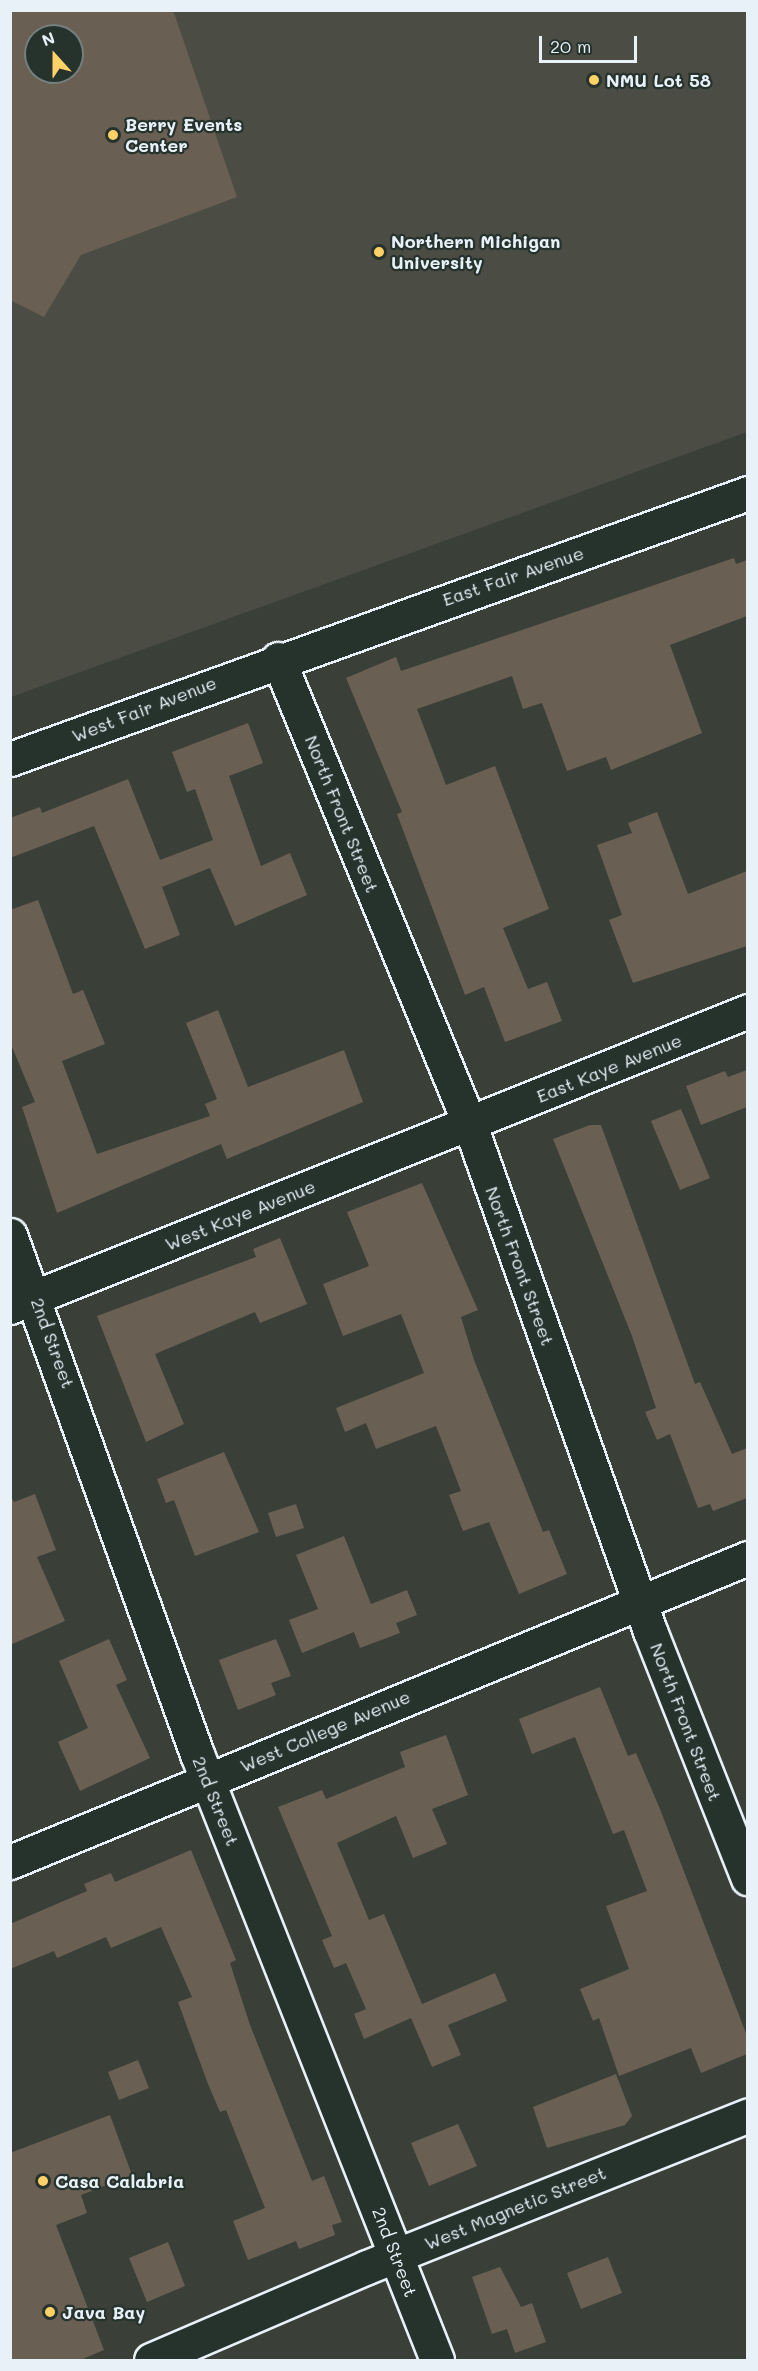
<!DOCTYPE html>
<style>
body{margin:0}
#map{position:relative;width:758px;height:2371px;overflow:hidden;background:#3a4038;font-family:Mali,sans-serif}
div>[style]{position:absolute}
.built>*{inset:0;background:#4b4c44}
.building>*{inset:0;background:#695f53}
.roads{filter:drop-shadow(2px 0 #e8f1f8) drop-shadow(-2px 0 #e8f1f8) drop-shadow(0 2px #e8f1f8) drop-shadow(0 -2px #e8f1f8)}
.minor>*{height:33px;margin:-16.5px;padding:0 16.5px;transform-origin:16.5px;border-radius:16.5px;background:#26332d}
.dots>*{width:16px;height:16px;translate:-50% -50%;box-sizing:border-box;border:3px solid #26332d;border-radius:50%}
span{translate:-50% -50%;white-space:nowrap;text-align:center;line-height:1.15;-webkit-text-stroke:4.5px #26332d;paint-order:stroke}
.poi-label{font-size:18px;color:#e8f1f8;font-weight:700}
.left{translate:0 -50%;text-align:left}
.street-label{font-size:18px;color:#e8f1f8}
.frame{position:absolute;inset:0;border:12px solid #e8f1f8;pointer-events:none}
.north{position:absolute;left:24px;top:24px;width:60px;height:60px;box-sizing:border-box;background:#26332d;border:2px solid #747f7e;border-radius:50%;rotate:339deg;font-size:16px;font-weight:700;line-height:24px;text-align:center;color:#e8f1f8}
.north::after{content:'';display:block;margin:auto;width:21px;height:27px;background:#ffd166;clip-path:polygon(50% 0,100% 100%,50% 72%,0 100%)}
.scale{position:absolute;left:539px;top:36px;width:98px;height:27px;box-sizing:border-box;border:3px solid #e8f1f8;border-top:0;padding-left:8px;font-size:18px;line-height:21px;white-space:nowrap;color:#e8f1f8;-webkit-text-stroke:4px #26332d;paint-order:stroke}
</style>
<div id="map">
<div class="built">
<div style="clip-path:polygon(evenodd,11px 11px,747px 11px,747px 432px,11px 697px,11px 11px,36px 36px,72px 36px,72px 72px,36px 72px,36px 36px)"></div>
</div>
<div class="building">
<div style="clip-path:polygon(evenodd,10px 10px,173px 10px,237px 197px,81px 255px,44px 317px,10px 300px,10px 10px,36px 36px,72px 36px,72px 72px,36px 72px,36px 36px)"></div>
<div style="clip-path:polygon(734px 558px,736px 564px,747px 560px,747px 616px,670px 645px,702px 733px,611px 770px,606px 757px,567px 771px,542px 703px,523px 709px,512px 676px,417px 709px,446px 785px,495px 766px,549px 909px,503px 928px,528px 989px,547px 982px,562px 1021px,505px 1042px,484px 987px,465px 995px,397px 814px,402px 812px,346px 678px,396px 657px,401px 671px)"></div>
<div style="clip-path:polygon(248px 723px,263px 763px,229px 776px,261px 866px,290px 853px,307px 895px,235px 926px,210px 868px,162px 887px,180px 935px,145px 949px,94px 826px,10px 858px,10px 818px,40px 807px,42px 813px,128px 779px,160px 860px,213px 840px,195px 789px,187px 792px,172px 752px)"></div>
<div style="clip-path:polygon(657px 812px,688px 894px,747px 871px,747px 946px,633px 983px,609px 920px,622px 915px,597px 845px,632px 833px,628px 823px)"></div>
<div style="clip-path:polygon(38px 900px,73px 994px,83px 990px,105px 1044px,62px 1061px,97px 1154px,210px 1116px,205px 1104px,217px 1099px,186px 1023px,218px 1010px,248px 1087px,344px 1050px,363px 1102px,227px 1159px,221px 1144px,57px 1213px,22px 1107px,35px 1102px,10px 1042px,10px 910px)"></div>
<div style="clip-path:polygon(747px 1070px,747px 1107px,701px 1125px,686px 1086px,725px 1071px,728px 1077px)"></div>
<div style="clip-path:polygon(681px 1109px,710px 1178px,680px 1190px,651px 1121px)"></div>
<div style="clip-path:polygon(590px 1125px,601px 1125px,695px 1384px,700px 1382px,732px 1454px,747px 1448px,747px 1498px,713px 1511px,710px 1504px,698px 1508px,670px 1434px,657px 1440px,645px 1412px,656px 1408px,632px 1336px,553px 1139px)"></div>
<div style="clip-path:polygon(422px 1183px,478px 1310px,461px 1317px,474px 1360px,543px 1532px,549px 1530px,567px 1574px,519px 1594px,489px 1522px,463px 1531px,449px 1495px,461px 1491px,436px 1426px,376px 1449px,366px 1423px,345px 1432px,336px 1408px,424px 1373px,401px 1314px,343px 1336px,323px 1284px,369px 1266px,347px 1212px)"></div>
<div style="clip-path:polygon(280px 1238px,307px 1304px,260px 1323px,255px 1312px,155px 1354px,184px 1424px,146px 1442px,97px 1316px,256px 1257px,253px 1249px)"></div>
<div style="clip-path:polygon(224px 1452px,259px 1532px,195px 1556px,174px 1500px,166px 1503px,157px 1479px)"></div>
<div style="clip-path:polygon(35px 1494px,56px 1550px,37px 1557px,65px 1621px,10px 1645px,10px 1495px,14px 1502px)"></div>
<div style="clip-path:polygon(296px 1504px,304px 1528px,276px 1537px,268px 1513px)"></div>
<div style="clip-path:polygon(344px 1536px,371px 1604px,407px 1590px,417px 1615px,396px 1623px,400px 1633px,360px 1648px,354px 1632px,302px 1653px,289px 1620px,318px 1609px,296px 1555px)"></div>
<div style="clip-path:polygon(109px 1639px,127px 1680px,116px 1685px,150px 1758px,80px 1791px,58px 1742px,88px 1728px,59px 1661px)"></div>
<div style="clip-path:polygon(276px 1639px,291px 1676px,271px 1683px,276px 1695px,238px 1710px,219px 1660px)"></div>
<div style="clip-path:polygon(600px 1687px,628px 1756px,636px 1753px,660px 1809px,747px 2036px,747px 2054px,701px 2073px,691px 2048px,619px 2076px,599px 2018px,593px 2021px,580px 1989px,629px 1969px,606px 1906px,647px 1891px,624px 1830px,613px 1834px,575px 1737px,532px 1754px,519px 1719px)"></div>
<div style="clip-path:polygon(446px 1735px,468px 1795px,432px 1809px,447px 1844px,413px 1858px,396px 1816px,337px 1843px,369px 1920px,384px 1914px,422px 2004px,495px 1973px,507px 2001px,448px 2025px,461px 2055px,432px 2067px,411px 2018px,364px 2039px,354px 2014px,366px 2009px,346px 1963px,334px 1968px,322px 1940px,332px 1936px,278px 1807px,322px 1790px,326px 1799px,405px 1767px,400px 1752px)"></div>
<div style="clip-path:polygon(191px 1850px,236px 1960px,230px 1963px,250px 2025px,312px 2181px,324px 2176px,342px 2222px,332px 2225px,335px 2235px,299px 2249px,296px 2241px,248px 2260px,233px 2221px,265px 2208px,226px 2110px,220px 2112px,208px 2084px,178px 2002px,192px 1997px,161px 1927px,111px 1948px,106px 1937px,57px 1958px,54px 1951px,10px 1969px,10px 1924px,87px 1891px,84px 1884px,111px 1873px,115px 1882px)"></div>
<div style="clip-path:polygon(138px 2060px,149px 2088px,119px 2100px,108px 2072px)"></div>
<div style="clip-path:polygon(616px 2074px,632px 2116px,625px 2125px,547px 2148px,533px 2107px)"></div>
<div style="clip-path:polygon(110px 2115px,132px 2175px,81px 2195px,87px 2213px,56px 2225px,104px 2350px,78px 2361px,10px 2361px,10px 2153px)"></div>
<div style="clip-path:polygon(458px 2124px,477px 2166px,429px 2186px,411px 2143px)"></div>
<div style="clip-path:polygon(168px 2242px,185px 2286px,147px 2302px,129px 2258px)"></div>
<div style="clip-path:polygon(608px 2257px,622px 2293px,581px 2309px,567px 2273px)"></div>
<div style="clip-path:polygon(500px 2267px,521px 2307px,532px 2303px,546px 2342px,515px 2353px,507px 2329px,492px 2334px,472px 2277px)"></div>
</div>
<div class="roads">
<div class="minor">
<div style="left:278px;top:659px;width:504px;rotate:67.61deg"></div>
<div style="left:470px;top:1125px;width:537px;rotate:70.42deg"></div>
<div style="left:650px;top:1631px;width:266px;rotate:68.4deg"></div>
<div style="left:10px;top:759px;width:784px;rotate:-19.82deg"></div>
<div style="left:10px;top:1235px;width:552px;rotate:70.19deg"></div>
<div style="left:197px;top:1754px;width:652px;rotate:68.39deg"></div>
<div style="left:10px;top:1307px;width:795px;rotate:-21.85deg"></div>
<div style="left:10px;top:1862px;width:798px;rotate:-22.39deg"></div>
<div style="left:151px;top:2360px;width:235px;rotate:-23.3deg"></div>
<div style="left:367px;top:2267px;width:410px;rotate:-21.7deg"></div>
</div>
</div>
<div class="dots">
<div style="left:594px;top:80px;background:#ffd166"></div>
<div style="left:113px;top:135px;background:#ffd166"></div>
<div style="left:379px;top:252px;background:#ffd166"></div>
<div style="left:43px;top:2181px;background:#ffd166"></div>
<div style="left:50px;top:2312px;background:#ffd166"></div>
</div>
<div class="poi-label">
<span class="left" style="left:606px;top:80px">NMU Lot 58</span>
<span class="left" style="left:125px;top:135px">Berry Events<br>Center</span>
<span class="left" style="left:391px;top:252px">Northern Michigan<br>University</span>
<span class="left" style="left:55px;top:2181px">Casa Calabria</span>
<span class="left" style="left:62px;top:2312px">Java Bay</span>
</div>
<div class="street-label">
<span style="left:513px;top:576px;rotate:-19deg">East Fair Avenue</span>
<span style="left:144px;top:709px;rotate:-21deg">West Fair Avenue</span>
<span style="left:342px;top:814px;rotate:68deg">North Front Street</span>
<span style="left:609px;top:1068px;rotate:-22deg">East Kaye Avenue</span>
<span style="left:240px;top:1215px;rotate:-22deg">West Kaye Avenue</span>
<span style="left:520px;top:1266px;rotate:70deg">North Front Street</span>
<span style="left:53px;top:1343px;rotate:70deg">2nd Street</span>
<span style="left:686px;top:1722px;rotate:69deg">North Front Street</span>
<span style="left:325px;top:1731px;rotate:-23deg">West College Avenue</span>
<span style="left:216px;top:1801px;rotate:68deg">2nd Street</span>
<span style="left:515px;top:2208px;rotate:-22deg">West Magnetic Street</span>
<span style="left:395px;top:2252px;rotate:69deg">2nd Street</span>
</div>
<div class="frame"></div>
<div class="north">N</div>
<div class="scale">20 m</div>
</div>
